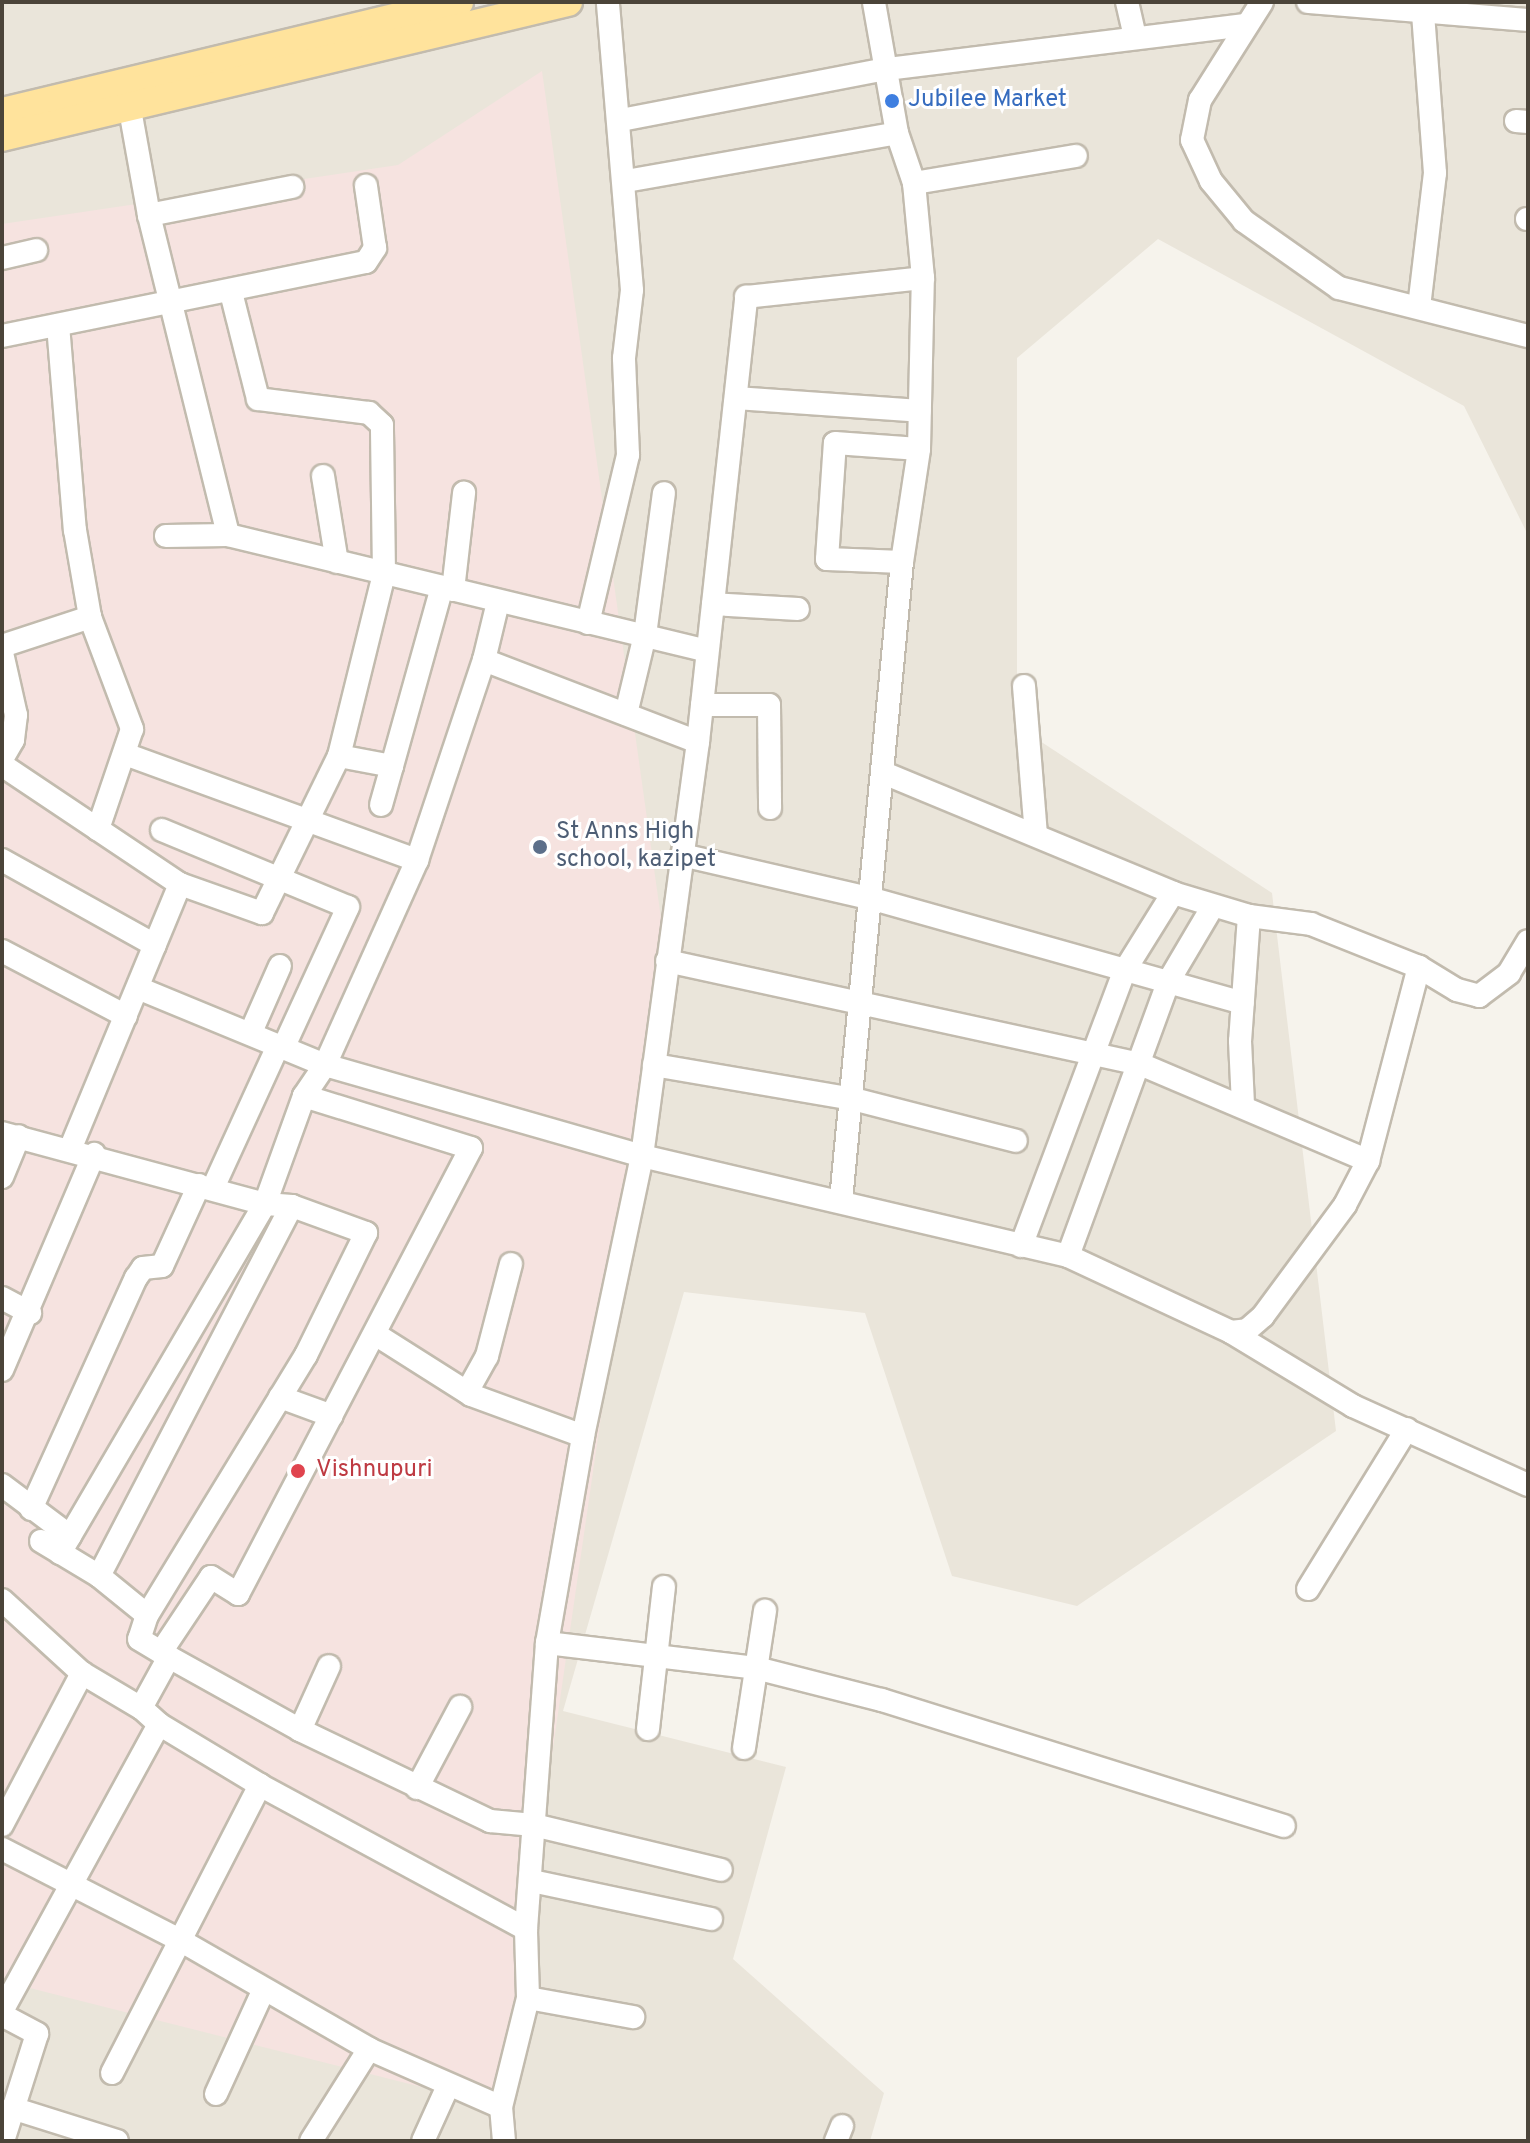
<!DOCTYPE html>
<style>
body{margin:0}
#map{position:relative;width:1530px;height:2143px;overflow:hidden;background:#f6f3ec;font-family:Overpass,sans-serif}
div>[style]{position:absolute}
.residential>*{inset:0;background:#eae5da}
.medical>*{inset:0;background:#f6e3e0}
.roads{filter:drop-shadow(2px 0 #c2bbae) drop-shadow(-2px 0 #c2bbae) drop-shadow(0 2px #c2bbae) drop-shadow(0 -2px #c2bbae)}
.minor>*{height:22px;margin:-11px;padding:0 11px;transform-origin:11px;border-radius:11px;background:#fff}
.major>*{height:28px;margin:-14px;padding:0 14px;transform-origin:14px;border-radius:14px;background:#ffe39c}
.dots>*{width:22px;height:22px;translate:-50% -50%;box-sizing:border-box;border:4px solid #fff;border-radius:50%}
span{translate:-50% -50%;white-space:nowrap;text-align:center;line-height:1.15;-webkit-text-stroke:6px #fff;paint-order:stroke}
.shop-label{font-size:24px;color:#366cbe}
.left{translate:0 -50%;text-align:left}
.service-label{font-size:24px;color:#4e5e75}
.health-label{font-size:24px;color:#be3a42}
.frame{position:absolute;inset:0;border:4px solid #4b4439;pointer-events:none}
</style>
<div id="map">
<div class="residential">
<div style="clip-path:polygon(2px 2px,1528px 2px,1528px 535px,1464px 406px,1158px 239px,1017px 358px,1017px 726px,1272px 893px,1336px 1431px,1077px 1606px,952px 1576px,865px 1313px,684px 1292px,563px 1711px,786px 1767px,733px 1959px,884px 2093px,870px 2141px,2px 2141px)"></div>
</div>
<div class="medical">
<div style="clip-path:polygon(542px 71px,667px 961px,501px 2107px,2px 1981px,2px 224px,398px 165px)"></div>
</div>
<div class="roads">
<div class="minor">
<div style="left:1127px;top:2px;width:35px;rotate:77deg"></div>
<div style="left:1262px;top:2px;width:116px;rotate:122.3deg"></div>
<div style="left:1200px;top:100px;width:41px;rotate:101.3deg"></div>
<div style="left:1192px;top:140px;width:45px;rotate:65.1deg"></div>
<div style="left:1211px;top:181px;width:52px;rotate:50.5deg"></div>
<div style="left:1244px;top:221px;width:116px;rotate:35.2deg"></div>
<div style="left:1339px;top:288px;width:195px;rotate:14.3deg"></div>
<div style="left:1308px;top:2px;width:221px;rotate:4.7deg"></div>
<div style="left:129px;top:104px;width:113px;rotate:79.8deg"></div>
<div style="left:149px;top:215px;width:330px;rotate:76.1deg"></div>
<div style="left:621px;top:120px;width:271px;rotate:-10.9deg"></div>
<div style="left:887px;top:69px;width:360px;rotate:-7deg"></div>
<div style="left:1516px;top:121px;width:12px;rotate:5deg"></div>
<div style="left:626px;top:181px;width:275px;rotate:-10deg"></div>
<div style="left:914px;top:183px;width:164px;rotate:-9.5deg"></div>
<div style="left:149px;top:215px;width:146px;rotate:-11.1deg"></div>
<div style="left:1527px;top:219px;width:1px"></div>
<div style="left:2px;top:258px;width:35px;rotate:-13deg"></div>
<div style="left:1419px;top:307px;width:135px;rotate:-83.2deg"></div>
<div style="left:1435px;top:173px;width:161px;rotate:-94.3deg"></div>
<div style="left:58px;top:325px;width:206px;rotate:85.3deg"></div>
<div style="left:75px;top:530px;width:88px;rotate:80.2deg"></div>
<div style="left:90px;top:617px;width:120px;rotate:69.4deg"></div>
<div style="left:132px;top:729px;width:106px;rotate:108.8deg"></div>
<div style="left:2px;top:336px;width:371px;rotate:-11.5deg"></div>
<div style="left:366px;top:262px;width:17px;rotate:-57deg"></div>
<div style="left:375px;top:248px;width:63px;rotate:-98.3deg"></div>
<div style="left:736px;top:398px;width:184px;rotate:4deg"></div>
<div style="left:323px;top:476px;width:87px;rotate:80.8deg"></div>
<div style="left:166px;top:536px;width:62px;rotate:-0.9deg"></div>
<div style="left:228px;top:535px;width:493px;rotate:13.6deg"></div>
<div style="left:902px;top:562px;width:75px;rotate:-177.7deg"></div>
<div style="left:827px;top:559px;width:116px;rotate:-86.1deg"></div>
<div style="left:835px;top:443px;width:84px;rotate:4.1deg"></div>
<div style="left:453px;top:590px;width:98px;rotate:-83.5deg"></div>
<div style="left:498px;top:602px;width:60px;rotate:103.6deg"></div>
<div style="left:484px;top:660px;width:229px;rotate:21deg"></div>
<div style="left:713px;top:604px;width:85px;rotate:3.4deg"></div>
<div style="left:588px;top:623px;width:173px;rotate:-76.6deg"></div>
<div style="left:628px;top:455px;width:97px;rotate:-92.4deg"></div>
<div style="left:624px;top:358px;width:68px;rotate:-83.3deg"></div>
<div style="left:632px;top:290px;width:289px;rotate:-94.8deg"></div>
<div style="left:2px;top:646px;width:93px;rotate:-18.2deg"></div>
<div style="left:2px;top:653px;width:64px;rotate:77.3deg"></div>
<div style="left:16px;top:715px;width:25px;rotate:97deg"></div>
<div style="left:13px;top:740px;width:22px;rotate:120deg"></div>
<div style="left:1024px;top:686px;width:149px;rotate:85.4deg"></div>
<div style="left:702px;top:705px;width:67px"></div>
<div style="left:769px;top:705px;width:103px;rotate:89.4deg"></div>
<div style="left:626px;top:714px;width:81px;rotate:-76.5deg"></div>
<div style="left:645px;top:635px;width:143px;rotate:-82.4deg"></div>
<div style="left:125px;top:754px;width:311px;rotate:20deg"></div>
<div style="left:417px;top:860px;width:211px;rotate:-71.5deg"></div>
<div style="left:339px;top:756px;width:54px;rotate:10.7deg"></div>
<div style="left:392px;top:766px;width:186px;rotate:-74.4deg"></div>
<div style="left:2px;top:765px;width:214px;rotate:33.8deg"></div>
<div style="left:180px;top:884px;width:287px;rotate:112.5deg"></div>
<div style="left:884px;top:773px;width:313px;rotate:22.5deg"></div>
<div style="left:1173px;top:893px;width:79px;rotate:16.8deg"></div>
<div style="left:1249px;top:916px;width:125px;rotate:94.1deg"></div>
<div style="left:1240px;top:1041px;width:64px;rotate:87.3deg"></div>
<div style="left:381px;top:805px;width:41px;rotate:-74.2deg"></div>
<div style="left:162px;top:830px;width:201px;rotate:22.5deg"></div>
<div style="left:348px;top:907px;width:155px;rotate:114.7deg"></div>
<div style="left:682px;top:855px;width:196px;rotate:13deg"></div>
<div style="left:873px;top:899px;width:384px;rotate:15.7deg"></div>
<div style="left:2px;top:860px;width:175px;rotate:29.1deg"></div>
<div style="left:180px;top:884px;width:87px;rotate:19.5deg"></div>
<div style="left:262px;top:913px;width:175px;rotate:-63.9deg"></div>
<div style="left:339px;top:756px;width:187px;rotate:-76.1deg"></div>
<div style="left:384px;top:574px;width:149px;rotate:-90.8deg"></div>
<div style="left:382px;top:425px;width:18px;rotate:-137deg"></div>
<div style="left:369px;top:413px;width:112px;rotate:-172.8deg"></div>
<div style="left:258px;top:399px;width:110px;rotate:-104.2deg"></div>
<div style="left:2px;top:951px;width:140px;rotate:27.7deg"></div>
<div style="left:667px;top:961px;width:484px;rotate:12.3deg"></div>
<div style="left:1140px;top:1064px;width:248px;rotate:23deg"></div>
<div style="left:1419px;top:967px;width:44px;rotate:31.2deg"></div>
<div style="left:1457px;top:990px;width:23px;rotate:15deg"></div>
<div style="left:1479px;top:996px;width:38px;rotate:-37deg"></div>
<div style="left:1509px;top:973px;width:37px;rotate:-59deg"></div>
<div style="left:138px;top:988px;width:202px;rotate:22.4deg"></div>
<div style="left:325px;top:1065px;width:330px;rotate:16deg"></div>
<div style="left:642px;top:1156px;width:438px;rotate:13.2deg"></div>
<div style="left:1068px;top:1256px;width:180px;rotate:25deg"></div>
<div style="left:1231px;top:1332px;width:16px;rotate:-7deg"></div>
<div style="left:1247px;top:1330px;width:21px;rotate:-41deg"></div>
<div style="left:1263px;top:1316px;width:138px;rotate:-53.5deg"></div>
<div style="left:1345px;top:1205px;width:50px;rotate:-62.4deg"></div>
<div style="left:1368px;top:1161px;width:201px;rotate:-75.3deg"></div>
<div style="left:1419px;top:967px;width:116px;rotate:-158.3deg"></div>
<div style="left:1311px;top:924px;width:63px;rotate:-172.6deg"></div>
<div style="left:251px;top:1032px;width:72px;rotate:-66.3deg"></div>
<div style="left:654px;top:1065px;width:202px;rotate:9.7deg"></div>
<div style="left:853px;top:1099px;width:168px;rotate:14.4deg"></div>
<div style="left:2px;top:1133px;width:272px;rotate:15.1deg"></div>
<div style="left:265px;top:1204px;width:27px;rotate:4deg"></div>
<div style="left:292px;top:1206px;width:79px;rotate:20deg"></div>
<div style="left:366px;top:1233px;width:136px;rotate:116.2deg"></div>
<div style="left:306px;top:1355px;width:305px;rotate:121.4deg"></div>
<div style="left:147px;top:1615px;width:25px;rotate:108deg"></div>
<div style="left:139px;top:1639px;width:35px;rotate:31deg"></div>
<div style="left:2px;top:1177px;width:44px;rotate:-67.5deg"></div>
<div style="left:213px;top:1188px;width:156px;rotate:-65.4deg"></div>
<div style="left:841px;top:1200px;width:641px;rotate:-84.54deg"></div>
<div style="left:902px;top:562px;width:114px;rotate:-81.4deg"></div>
<div style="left:919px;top:449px;width:171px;rotate:-88.7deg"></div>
<div style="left:1021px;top:1246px;width:295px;rotate:-69.4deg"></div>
<div style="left:1125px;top:970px;width:91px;rotate:-58.1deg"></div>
<div style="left:1068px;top:1256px;width:292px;rotate:-69.9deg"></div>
<div style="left:1168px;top:982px;width:88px;rotate:-59.4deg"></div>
<div style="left:2px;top:1298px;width:32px;rotate:28deg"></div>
<div style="left:1231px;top:1332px;width:143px;rotate:31.2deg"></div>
<div style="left:1353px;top:1406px;width:192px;rotate:24.3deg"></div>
<div style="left:375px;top:1334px;width:114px;rotate:32.4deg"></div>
<div style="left:471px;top:1395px;width:119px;rotate:20.1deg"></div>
<div style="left:2px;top:1370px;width:235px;rotate:-66.9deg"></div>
<div style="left:467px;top:1392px;width:41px;rotate:-60.9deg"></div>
<div style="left:487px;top:1356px;width:95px;rotate:-75.4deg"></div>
<div style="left:280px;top:1397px;width:55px;rotate:20.1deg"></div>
<div style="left:2px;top:1485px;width:85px;rotate:36.9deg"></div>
<div style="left:31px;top:1509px;width:254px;rotate:-65.6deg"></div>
<div style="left:136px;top:1278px;width:12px;rotate:-55deg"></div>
<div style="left:143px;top:1268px;width:19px;rotate:-6deg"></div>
<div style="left:162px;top:1266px;width:89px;rotate:-65.4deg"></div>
<div style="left:41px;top:1541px;width:68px;rotate:31.1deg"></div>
<div style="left:60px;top:1553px;width:405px;rotate:-59.6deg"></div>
<div style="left:265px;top:1204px;width:115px;rotate:-70.1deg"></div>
<div style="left:304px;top:1096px;width:37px;rotate:-56deg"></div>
<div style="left:325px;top:1065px;width:225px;rotate:-65.8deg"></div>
<div style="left:1308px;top:1589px;width:188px;rotate:-58.3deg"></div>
<div style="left:2px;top:1600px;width:108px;rotate:42.4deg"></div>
<div style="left:82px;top:1673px;width:69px;rotate:30.7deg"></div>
<div style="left:147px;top:1615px;width:62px;rotate:-140.9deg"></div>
<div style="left:99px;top:1576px;width:417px;rotate:-62.5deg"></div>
<div style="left:547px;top:1643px;width:210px;rotate:6.8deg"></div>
<div style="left:756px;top:1668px;width:130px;rotate:14.3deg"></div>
<div style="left:882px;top:1700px;width:421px;rotate:17.4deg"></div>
<div style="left:161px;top:1652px;width:90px;rotate:-56.3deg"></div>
<div style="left:211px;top:1577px;width:32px;rotate:32deg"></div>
<div style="left:238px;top:1594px;width:503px;rotate:-62.42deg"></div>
<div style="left:471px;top:1148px;width:175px;rotate:-162.7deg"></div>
<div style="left:648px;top:1729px;width:143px;rotate:-83.6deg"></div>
<div style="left:300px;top:1730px;width:70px;rotate:-65.6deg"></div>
<div style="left:744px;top:1748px;width:139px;rotate:-81.3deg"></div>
<div style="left:417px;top:1788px;width:92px;rotate:-62deg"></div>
<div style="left:2px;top:1825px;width:172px;rotate:-62.2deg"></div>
<div style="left:2px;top:1849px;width:198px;rotate:27.1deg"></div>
<div style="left:178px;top:1939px;width:220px;rotate:29.9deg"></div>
<div style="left:369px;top:2049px;width:144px;rotate:23.7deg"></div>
<div style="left:532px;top:1881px;width:183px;rotate:12deg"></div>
<div style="left:526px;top:1929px;width:302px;rotate:-151.6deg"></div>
<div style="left:260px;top:1785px;width:118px;rotate:-148.9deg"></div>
<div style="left:159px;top:1724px;width:24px;rotate:-138deg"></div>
<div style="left:141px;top:1708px;width:58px;rotate:-61.2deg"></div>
<div style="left:169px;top:1657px;width:150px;rotate:29.1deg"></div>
<div style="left:300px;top:1730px;width:211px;rotate:25.6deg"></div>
<div style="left:490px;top:1821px;width:44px;rotate:5.2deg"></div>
<div style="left:534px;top:1825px;width:192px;rotate:13.5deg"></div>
<div style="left:528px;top:1998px;width:107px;rotate:10.3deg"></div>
<div style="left:2px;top:2011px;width:327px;rotate:-61.3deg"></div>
<div style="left:2px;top:2015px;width:40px;rotate:28deg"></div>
<div style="left:37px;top:2034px;width:112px;rotate:107.6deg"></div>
<div style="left:112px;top:2073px;width:324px;rotate:-62.8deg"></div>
<div style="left:216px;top:2094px;width:115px;rotate:-65.4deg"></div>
<div style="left:12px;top:2108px;width:110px;rotate:17.4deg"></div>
<div style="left:311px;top:2141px;width:109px;rotate:-57.8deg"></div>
<div style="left:423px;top:2141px;width:60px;rotate:-65.6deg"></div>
<div style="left:504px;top:2141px;width:34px;rotate:-95deg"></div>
<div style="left:501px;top:2107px;width:112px;rotate:-76.1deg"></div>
<div style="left:528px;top:1998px;width:69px;rotate:-91.7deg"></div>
<div style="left:526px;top:1929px;width:287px;rotate:-85.8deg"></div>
<div style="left:547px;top:1643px;width:210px;rotate:-80.1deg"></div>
<div style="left:583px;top:1436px;width:286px;rotate:-78.1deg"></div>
<div style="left:642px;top:1156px;width:418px;rotate:-82.3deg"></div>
<div style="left:698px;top:742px;width:448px;rotate:-83.8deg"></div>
<div style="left:746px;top:297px;width:178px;rotate:-6.1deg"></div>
<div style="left:923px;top:278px;width:95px;rotate:-95.4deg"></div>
<div style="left:914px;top:183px;width:53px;rotate:-108.8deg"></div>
<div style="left:897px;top:133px;width:133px;rotate:-100deg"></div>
<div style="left:836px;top:2141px;width:16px;rotate:-68deg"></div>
</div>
<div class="major">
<div style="left:2px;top:112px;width:470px;rotate:-13.5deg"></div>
<div style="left:2px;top:137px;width:582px;rotate:-13.42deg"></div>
</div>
</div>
<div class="dots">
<div style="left:892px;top:101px;background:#3f7fe0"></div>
<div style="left:540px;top:847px;background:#5c6f8a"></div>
<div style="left:298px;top:1471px;background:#e0444e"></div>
</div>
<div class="shop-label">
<span class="left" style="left:908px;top:101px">Jubilee Market</span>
</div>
<div class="service-label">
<span class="left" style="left:556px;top:847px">St Anns High<br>school, kazipet</span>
</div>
<div class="health-label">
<span class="left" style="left:316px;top:1471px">Vishnupuri</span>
</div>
<div class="frame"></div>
</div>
